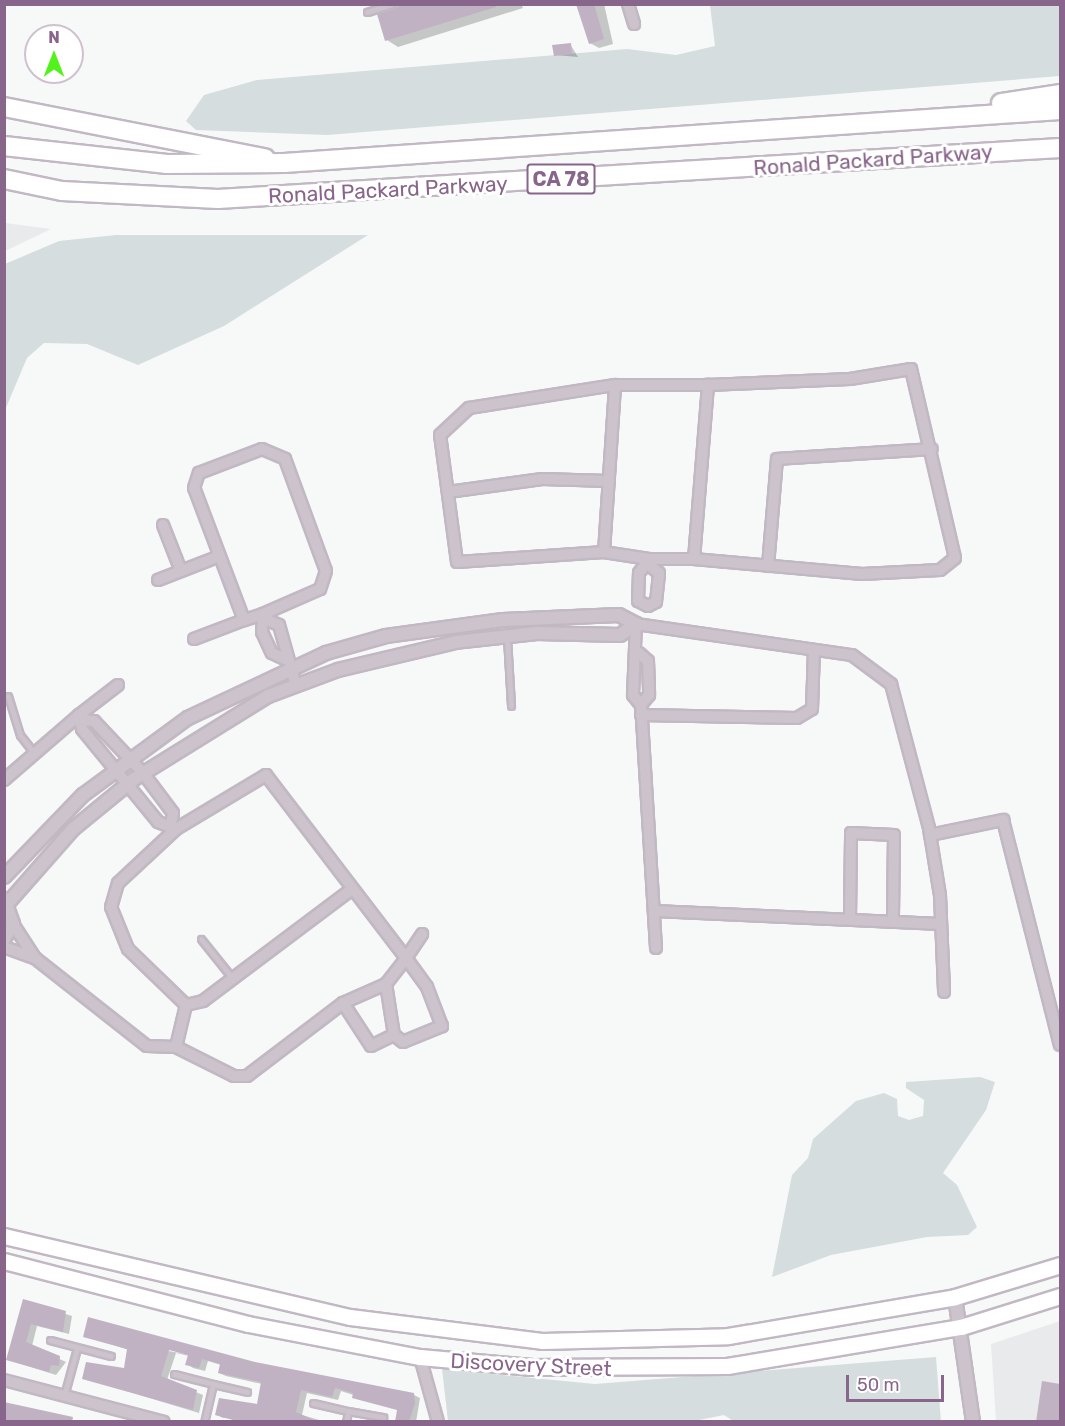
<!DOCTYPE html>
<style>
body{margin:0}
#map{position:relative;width:1065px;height:1426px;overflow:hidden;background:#f6f9f8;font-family:Rubik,sans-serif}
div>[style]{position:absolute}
.built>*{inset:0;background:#e9eaeb}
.green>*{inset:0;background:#d5ddde}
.shadow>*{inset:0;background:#0003}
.building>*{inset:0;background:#c0b2c2}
.roads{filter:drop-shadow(2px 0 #c2b8c3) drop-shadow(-2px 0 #c2b8c3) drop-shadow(0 2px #c2b8c3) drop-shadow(0 -2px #c2b8c3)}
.service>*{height:5px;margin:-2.5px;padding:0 2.5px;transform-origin:2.5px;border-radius:2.5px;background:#ccc3cc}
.minor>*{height:10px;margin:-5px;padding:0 5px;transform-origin:5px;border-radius:5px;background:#ccc3cc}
.tertiary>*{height:12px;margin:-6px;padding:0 6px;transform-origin:6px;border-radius:6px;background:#ccc3cc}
.secondary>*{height:15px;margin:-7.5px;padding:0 7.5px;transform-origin:7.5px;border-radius:7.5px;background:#fff}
.motorway>*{height:18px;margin:-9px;padding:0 9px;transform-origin:9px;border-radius:9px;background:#fff}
span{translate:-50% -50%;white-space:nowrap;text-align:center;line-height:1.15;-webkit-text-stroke:6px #fff;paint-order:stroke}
.shield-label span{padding:2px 4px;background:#fff;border:2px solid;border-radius:4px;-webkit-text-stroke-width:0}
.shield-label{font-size:20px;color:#88658a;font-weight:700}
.street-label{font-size:21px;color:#88658a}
.frame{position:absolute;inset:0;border:6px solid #88658a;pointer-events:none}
.north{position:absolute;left:24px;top:24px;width:60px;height:60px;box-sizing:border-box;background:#fff;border:2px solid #cfc1d0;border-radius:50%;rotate:0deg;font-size:16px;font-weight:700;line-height:24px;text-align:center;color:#88658a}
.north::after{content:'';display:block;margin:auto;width:21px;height:27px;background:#52f31c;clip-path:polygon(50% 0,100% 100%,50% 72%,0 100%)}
.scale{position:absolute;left:846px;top:1375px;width:98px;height:27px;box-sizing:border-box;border:3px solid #88658a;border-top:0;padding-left:8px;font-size:18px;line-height:21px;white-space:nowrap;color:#88658a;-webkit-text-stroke:4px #fff;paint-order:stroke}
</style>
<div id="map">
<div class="built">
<div style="clip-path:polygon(5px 223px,51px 229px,5px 251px)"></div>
<div style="clip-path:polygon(1060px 1321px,1060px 1421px,996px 1421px,991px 1344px)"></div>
</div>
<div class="green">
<div style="clip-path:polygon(710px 5px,1060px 5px,1060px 76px,327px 135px,196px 130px,186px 121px,204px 95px,257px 80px,627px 49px,676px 55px,715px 46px)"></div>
<div style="clip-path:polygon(116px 235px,368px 235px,224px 326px,138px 365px,87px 344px,44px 343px,27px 358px,5px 410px,5px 264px,59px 241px)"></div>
<div style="clip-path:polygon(980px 1077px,995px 1082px,986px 1110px,943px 1173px,957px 1185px,977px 1227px,968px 1235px,927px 1237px,831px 1255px,772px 1277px,792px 1175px,808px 1158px,813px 1139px,856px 1101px,884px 1093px,897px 1099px,898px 1116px,909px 1120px,923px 1116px,924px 1100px,906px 1088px,906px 1082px)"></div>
<div style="clip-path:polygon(936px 1357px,941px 1422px,735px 1422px,724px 1415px,689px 1422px,448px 1421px,442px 1369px,595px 1384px)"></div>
</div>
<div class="shadow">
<div style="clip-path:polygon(377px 4px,521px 4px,523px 8px,398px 47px,387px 40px,379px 15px,387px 10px)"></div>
<div style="clip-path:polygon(576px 4px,604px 4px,613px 44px,599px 48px,590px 43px)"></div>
<div style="clip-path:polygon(570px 44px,578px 57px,555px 55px)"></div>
<div style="clip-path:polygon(24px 1301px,72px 1316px,69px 1334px,37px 1326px,32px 1346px,66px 1362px,56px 1375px,8px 1360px)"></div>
<div style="clip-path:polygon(85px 1336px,414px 1395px,420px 1398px,416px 1422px,397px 1422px,399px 1410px,341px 1391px,338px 1400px,307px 1393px,302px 1415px,326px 1422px,223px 1418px,217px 1415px,258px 1406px,262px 1384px,226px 1376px,219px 1373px,221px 1365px,208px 1361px,205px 1371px,193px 1368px,187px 1364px,189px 1356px,176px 1353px,167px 1380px,203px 1395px,199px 1413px,83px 1378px,125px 1370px,129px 1350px)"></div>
</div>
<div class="building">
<div style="clip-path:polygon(406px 4px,496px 4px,496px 7px,385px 41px,377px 14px)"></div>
<div style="clip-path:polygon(576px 4px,594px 4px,604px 39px,589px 44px)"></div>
<div style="clip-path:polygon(571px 43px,572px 54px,554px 56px,552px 45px)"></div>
<div style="clip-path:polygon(23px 1299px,66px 1311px,63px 1332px,31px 1324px,26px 1342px,60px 1356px,59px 1366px,51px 1365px,49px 1372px,6px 1360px)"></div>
<div style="clip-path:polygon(88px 1317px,255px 1362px,414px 1393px,415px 1403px,409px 1422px,395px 1422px,397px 1410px,352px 1398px,353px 1393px,335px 1388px,332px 1397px,301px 1390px,296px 1412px,318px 1422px,240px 1422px,215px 1415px,219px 1398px,257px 1404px,261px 1382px,218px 1373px,220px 1364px,202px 1359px,199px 1368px,185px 1365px,188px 1355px,169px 1350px,161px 1376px,197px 1390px,193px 1410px,82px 1379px,86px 1362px,124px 1368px,127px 1349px,83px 1337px)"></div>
<div style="clip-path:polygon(1042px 1381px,1060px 1384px,1060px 1422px,1036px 1422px)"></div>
<div style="clip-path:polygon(4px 1402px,73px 1417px,72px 1422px,4px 1422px)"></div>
</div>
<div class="roads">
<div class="service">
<div style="left:367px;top:12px;width:25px;rotate:-18deg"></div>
<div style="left:507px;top:638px;width:68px;rotate:86.6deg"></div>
<div style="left:8px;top:696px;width:41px;rotate:72.9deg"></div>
<div style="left:20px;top:735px;width:23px;rotate:52deg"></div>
<div style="left:201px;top:939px;width:51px;rotate:51.3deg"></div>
<div style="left:50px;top:1340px;width:63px;rotate:14.7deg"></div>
<div style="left:174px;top:1374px;width:40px;rotate:14.4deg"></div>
<div style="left:213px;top:1384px;width:39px;rotate:103deg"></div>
<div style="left:213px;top:1384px;width:35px;rotate:13deg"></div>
<div style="left:64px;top:1396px;width:50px;rotate:-74.8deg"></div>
<div style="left:313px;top:1403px;width:36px;rotate:13deg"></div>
<div style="left:348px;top:1411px;width:11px;rotate:100deg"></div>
<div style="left:348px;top:1411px;width:36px;rotate:10deg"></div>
</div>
<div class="minor">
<div style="left:628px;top:4px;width:21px;rotate:73deg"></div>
<div style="left:448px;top:492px;width:95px;rotate:-7.9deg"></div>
<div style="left:542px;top:479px;width:67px;rotate:1.7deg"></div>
<div style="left:163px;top:525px;width:49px;rotate:68.6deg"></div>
<div style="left:604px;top:552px;width:147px;rotate:176.1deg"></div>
<div style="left:457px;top:562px;width:128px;rotate:-97.6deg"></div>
<div style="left:440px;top:435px;width:40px;rotate:-43deg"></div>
<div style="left:469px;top:408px;width:148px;rotate:-9deg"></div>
<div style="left:649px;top:559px;width:46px;rotate:-171.2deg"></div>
<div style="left:604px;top:552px;width:167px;rotate:-86.2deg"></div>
<div style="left:615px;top:385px;width:93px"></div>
<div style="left:768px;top:566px;width:107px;rotate:-85.2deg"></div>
<div style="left:777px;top:459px;width:155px;rotate:-3.7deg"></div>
<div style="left:158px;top:580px;width:66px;rotate:-21.2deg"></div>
<div style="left:648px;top:606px;width:11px;rotate:-153deg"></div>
<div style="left:638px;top:601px;width:28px;rotate:-88deg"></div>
<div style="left:639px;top:573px;width:17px;rotate:-54deg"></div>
<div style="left:649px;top:559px;width:45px"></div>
<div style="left:694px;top:559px;width:175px;rotate:-85.4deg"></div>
<div style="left:708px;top:385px;width:142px;rotate:-2.4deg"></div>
<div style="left:850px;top:379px;width:62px;rotate:-9.3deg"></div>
<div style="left:911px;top:369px;width:194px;rotate:76.9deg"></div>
<div style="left:955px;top:558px;width:19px;rotate:141deg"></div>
<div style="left:940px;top:570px;width:78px;rotate:177.1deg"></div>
<div style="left:862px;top:574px;width:169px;rotate:-174.9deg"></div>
<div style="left:648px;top:606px;width:9px;rotate:-27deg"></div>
<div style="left:656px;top:602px;width:29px;rotate:-84deg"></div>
<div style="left:659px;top:573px;width:13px;rotate:-141deg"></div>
<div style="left:263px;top:614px;width:20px;rotate:162deg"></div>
<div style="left:244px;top:620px;width:141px;rotate:-110.7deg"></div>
<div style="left:194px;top:488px;width:16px;rotate:-72deg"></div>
<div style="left:199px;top:473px;width:67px;rotate:-20.9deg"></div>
<div style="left:262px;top:449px;width:25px;rotate:23deg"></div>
<div style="left:285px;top:459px;width:119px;rotate:69.9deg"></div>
<div style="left:326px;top:571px;width:19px;rotate:108deg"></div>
<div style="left:320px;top:589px;width:62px;rotate:156.3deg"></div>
<div style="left:263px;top:614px;width:18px;rotate:93deg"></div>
<div style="left:262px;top:632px;width:23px;rotate:65deg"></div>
<div style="left:272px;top:653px;width:14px;rotate:25deg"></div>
<div style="left:265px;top:619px;width:15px;rotate:23deg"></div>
<div style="left:279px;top:625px;width:63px;rotate:74.4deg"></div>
<div style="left:194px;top:639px;width:53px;rotate:-20.8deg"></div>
<div style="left:639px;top:653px;width:12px;rotate:42deg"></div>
<div style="left:648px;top:661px;width:34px;rotate:88deg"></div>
<div style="left:649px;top:695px;width:13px;rotate:129deg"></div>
<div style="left:118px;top:685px;width:49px;rotate:142.4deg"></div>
<div style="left:79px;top:715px;width:14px;rotate:78deg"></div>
<div style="left:82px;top:729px;width:120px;rotate:50.7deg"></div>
<div style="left:158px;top:822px;width:19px;rotate:21deg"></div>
<div style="left:176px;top:829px;width:105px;rotate:-31deg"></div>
<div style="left:266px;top:775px;width:230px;rotate:52.6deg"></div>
<div style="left:406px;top:958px;width:36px;rotate:54deg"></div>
<div style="left:427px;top:987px;width:42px;rotate:69deg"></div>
<div style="left:442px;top:1026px;width:42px;rotate:157.7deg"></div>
<div style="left:403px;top:1042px;width:11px;rotate:-142deg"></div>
<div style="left:394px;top:1035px;width:52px;rotate:-98.9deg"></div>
<div style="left:386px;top:984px;width:33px;rotate:-52deg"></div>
<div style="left:406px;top:958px;width:29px;rotate:-56deg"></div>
<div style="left:641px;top:715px;width:156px;rotate:1.1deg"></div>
<div style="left:797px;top:718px;width:17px;rotate:-31deg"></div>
<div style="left:812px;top:709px;width:59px;rotate:-88.1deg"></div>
<div style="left:83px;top:720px;width:11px;rotate:5deg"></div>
<div style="left:94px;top:721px;width:71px;rotate:46.7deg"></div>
<div style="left:143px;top:773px;width:50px;rotate:53.1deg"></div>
<div style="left:173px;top:813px;width:11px;rotate:100deg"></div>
<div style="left:4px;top:780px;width:99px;rotate:-40.9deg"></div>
<div style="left:176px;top:829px;width:79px;rotate:137deg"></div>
<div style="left:118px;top:883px;width:25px;rotate:106deg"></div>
<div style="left:111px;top:907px;width:45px;rotate:68deg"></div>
<div style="left:128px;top:949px;width:81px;rotate:44deg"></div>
<div style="left:186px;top:1005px;width:17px;rotate:-13deg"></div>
<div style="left:203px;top:1001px;width:186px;rotate:-36.9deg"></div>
<div style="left:930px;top:835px;width:75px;rotate:-11.6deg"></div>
<div style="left:1003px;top:820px;width:232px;rotate:75.8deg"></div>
<div style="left:654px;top:911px;width:287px;rotate:2.6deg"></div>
<div style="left:850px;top:919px;width:86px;rotate:-89.3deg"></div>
<div style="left:851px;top:833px;width:43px;rotate:2.7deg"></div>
<div style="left:894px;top:835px;width:86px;rotate:90.7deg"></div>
<div style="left:4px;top:947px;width:33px;rotate:20deg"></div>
<div style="left:35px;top:958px;width:40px;rotate:-122.9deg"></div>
<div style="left:656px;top:948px;width:243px;rotate:-93.5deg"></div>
<div style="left:641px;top:705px;width:13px;rotate:-129deg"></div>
<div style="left:633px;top:695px;width:71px;rotate:-87.6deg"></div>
<div style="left:636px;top:624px;width:218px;rotate:8.2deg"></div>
<div style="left:852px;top:655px;width:49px;rotate:36.6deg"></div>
<div style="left:891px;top:684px;width:149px;rotate:75.2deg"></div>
<div style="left:929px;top:828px;width:68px;rotate:80.7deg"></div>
<div style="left:940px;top:895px;width:97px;rotate:87.6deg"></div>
<div style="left:35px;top:958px;width:142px;rotate:38.2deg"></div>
<div style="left:147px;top:1046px;width:29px;rotate:2deg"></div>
<div style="left:176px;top:1047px;width:65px;rotate:26.6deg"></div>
<div style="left:234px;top:1076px;width:13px"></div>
<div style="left:247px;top:1076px;width:121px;rotate:-37.2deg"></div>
<div style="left:343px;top:1003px;width:51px;rotate:56.9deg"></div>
<div style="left:371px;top:1046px;width:25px;rotate:-26deg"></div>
<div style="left:343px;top:1003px;width:47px;rotate:-23.8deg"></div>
<div style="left:176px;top:1047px;width:43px;rotate:-76.6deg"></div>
<div style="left:420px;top:1357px;width:67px;rotate:74.5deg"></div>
<div style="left:4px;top:1380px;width:165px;rotate:14.7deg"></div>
</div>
<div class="tertiary">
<div style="left:4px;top:877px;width:114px;rotate:-46.1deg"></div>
<div style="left:83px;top:795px;width:130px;rotate:-36.3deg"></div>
<div style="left:188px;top:718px;width:153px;rotate:-25.2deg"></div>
<div style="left:326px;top:653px;width:62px;rotate:-15.8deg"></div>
<div style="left:386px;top:636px;width:118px;rotate:-7.8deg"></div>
<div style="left:503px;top:620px;width:116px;rotate:-2.5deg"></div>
<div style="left:619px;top:615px;width:19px;rotate:28deg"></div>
<div style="left:636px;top:624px;width:19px;rotate:145deg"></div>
<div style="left:620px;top:635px;width:83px;rotate:-178.6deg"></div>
<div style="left:537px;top:633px;width:81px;rotate:173.7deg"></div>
<div style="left:456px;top:642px;width:121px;rotate:166.7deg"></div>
<div style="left:338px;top:670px;width:75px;rotate:159.6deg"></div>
<div style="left:268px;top:696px;width:158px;rotate:148.2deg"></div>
<div style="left:134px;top:779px;width:79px;rotate:140.7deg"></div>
<div style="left:73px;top:829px;width:98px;rotate:131.3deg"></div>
<div style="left:4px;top:899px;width:27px;rotate:70deg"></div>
<div style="left:13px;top:924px;width:17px;rotate:121deg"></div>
<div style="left:955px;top:1297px;width:126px;rotate:81.8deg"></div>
</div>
<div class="secondary">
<div style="left:4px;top:1236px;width:355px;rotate:13.2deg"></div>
<div style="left:350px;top:1317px;width:193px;rotate:7.1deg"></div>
<div style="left:542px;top:1341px;width:186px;rotate:-1.5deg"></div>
<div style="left:728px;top:1336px;width:230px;rotate:-9.7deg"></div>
<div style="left:955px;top:1297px;width:110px;rotate:-16.9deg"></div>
<div style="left:4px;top:1261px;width:252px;rotate:14.5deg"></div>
<div style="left:248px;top:1324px;width:175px;rotate:10.9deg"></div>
<div style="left:420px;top:1357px;width:112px;rotate:5.1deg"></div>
<div style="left:532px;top:1367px;width:195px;rotate:-0.3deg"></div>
<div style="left:727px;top:1366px;width:237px;rotate:-9.5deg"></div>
<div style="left:961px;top:1327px;width:104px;rotate:-17.4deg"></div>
</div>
<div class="motorway">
<div style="left:1001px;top:103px;width:60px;rotate:-8.7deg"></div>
<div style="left:4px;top:107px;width:266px;rotate:11.1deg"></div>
<div style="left:4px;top:146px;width:164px;rotate:6.3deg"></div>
<div style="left:167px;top:164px;width:117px;rotate:-0.5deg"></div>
<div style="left:284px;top:163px;width:778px;rotate:-3.91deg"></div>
<div style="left:4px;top:179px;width:59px;rotate:11.7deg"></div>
<div style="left:62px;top:191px;width:156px;rotate:2.9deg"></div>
<div style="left:218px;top:199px;width:844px;rotate:-3.47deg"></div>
</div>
</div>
<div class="shield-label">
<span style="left:561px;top:179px">CA 78</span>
</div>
<div class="street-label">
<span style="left:873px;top:160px;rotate:-4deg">Ronald Packard Parkway</span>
<span style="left:388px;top:190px;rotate:-3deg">Ronald Packard Parkway</span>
<span style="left:531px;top:1365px;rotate:3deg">Discovery Street</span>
</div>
<div class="frame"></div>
<div class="north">N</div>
<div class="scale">50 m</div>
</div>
